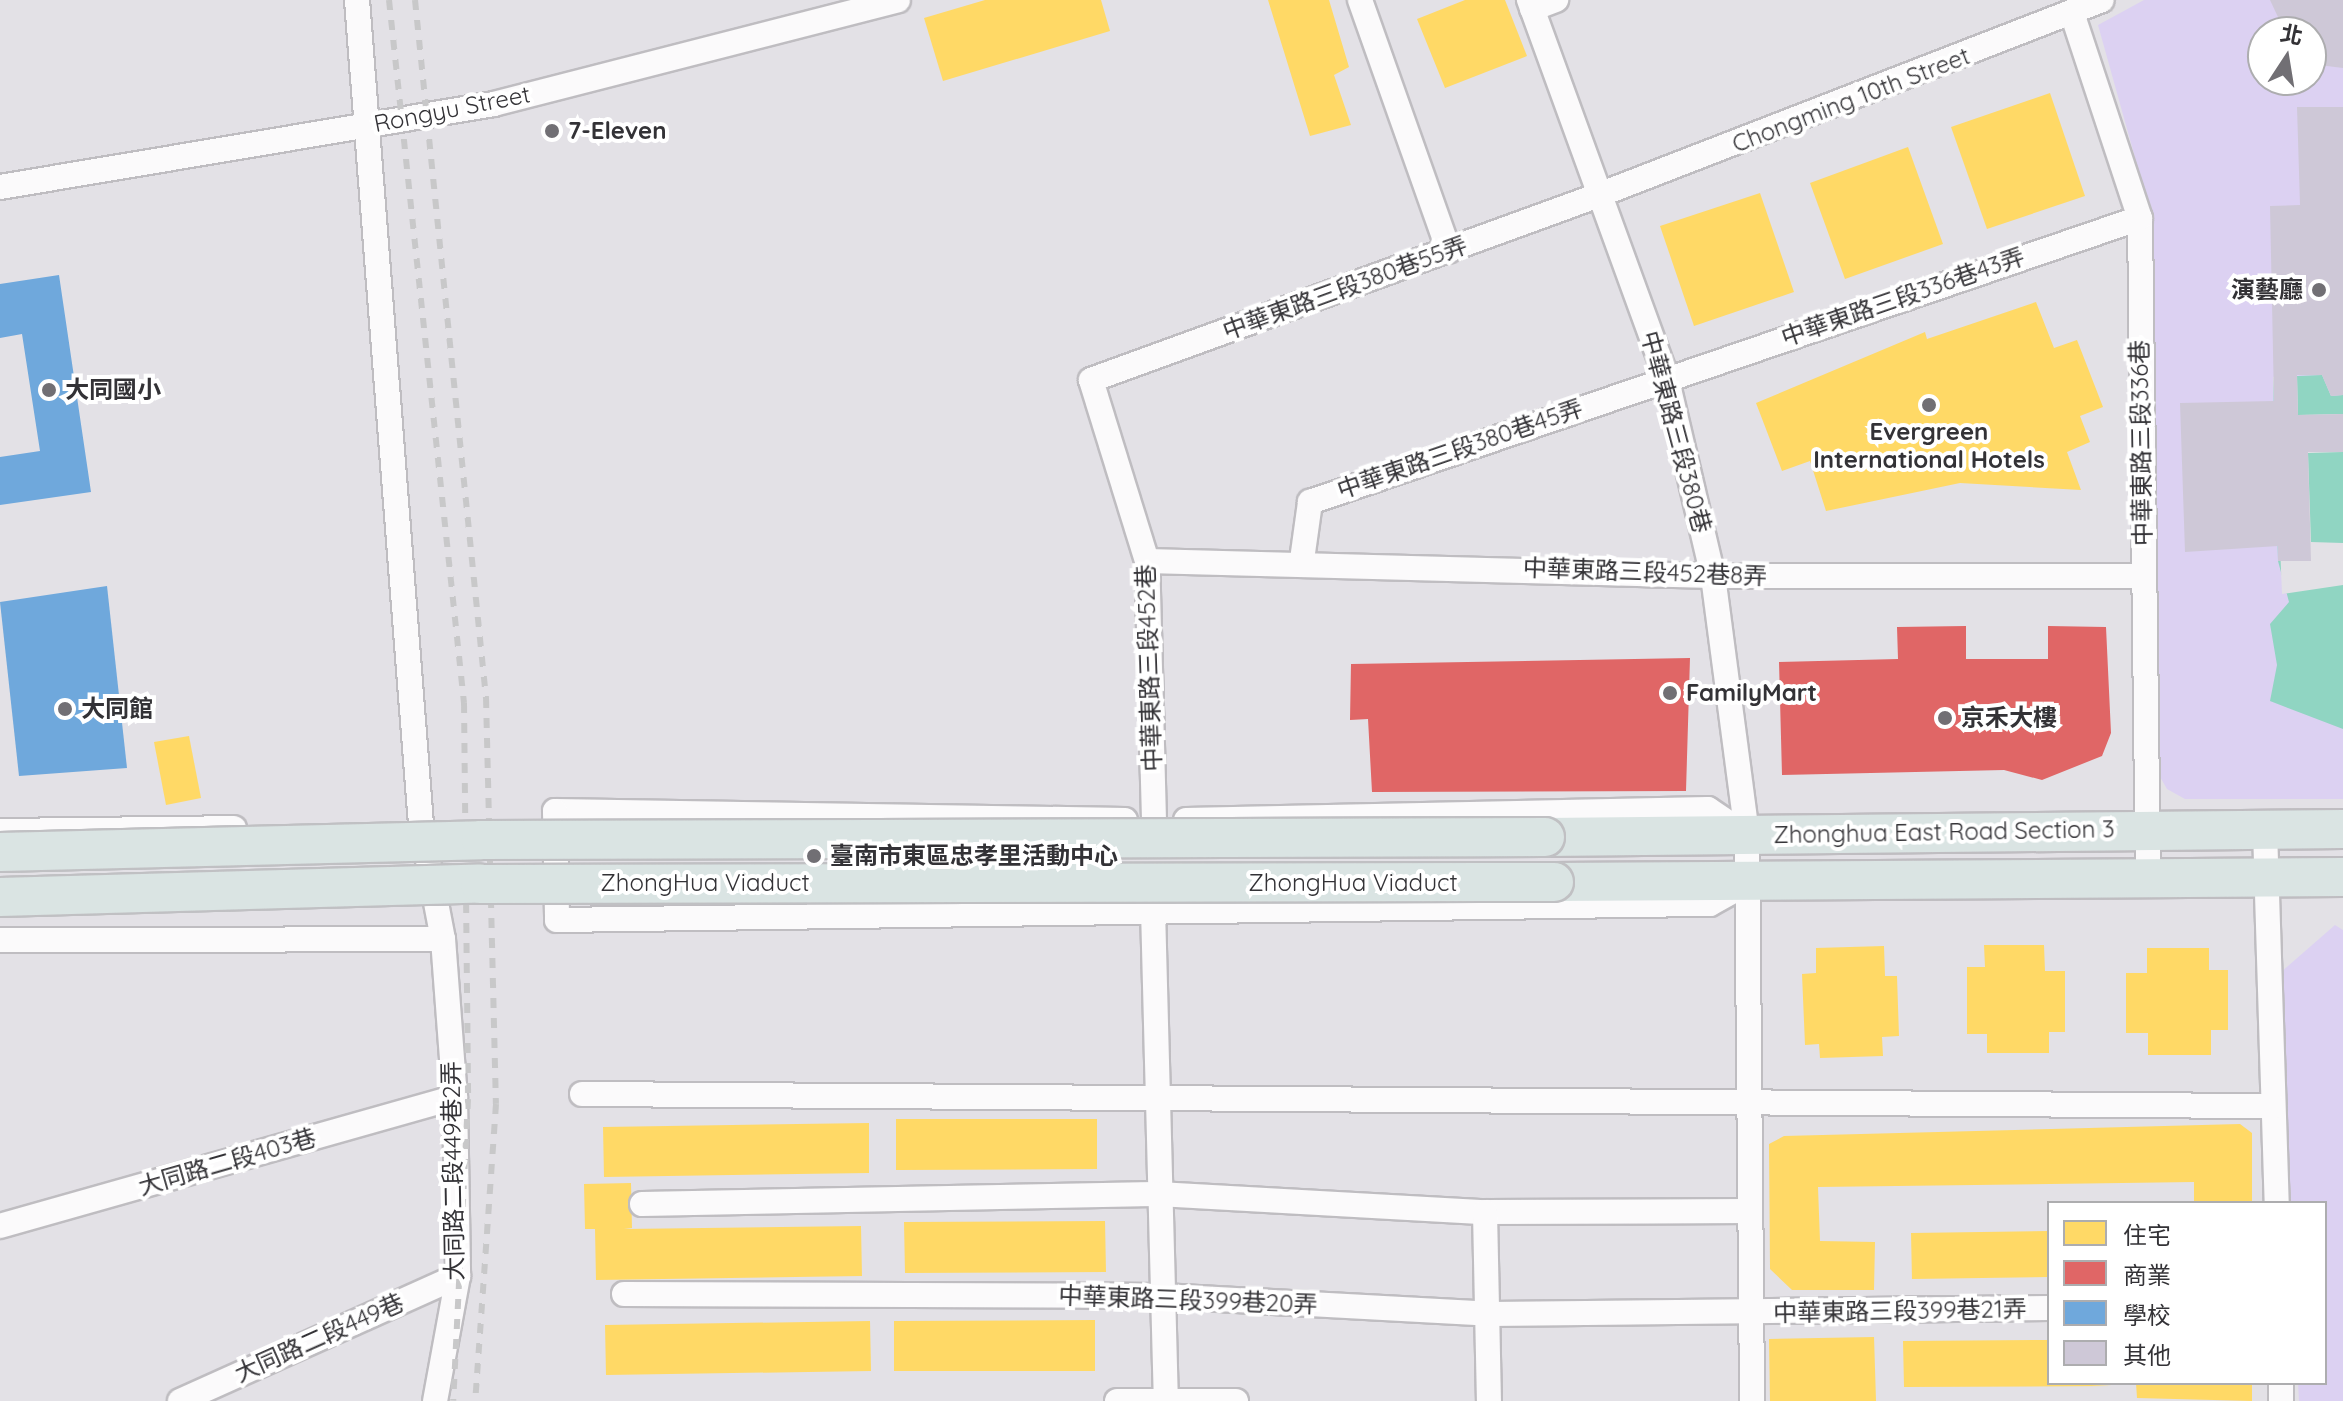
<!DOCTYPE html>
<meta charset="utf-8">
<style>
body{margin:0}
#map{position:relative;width:2343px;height:1401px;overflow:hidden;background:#e3e1e6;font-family:Quicksand,"Noto Sans TC",sans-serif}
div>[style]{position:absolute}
.green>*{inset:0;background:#dcd1f2}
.water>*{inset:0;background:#90d5c2}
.pier>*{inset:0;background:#e3e1e6}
.homes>*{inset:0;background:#ffd966}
.shops>*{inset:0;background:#e06666}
.schools>*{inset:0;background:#6fa8dc}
.building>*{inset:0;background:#cec8d7}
.roads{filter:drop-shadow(2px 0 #bfbdc1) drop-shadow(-2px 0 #bfbdc1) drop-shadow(0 2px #bfbdc1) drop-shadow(0 -2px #bfbdc1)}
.minor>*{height:24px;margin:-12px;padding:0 12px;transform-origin:12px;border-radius:12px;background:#fbfafb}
.primary>*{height:38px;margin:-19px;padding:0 19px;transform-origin:19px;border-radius:19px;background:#dae4e3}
.rail>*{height:6px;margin-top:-3px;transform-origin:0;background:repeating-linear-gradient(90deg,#c8c8c9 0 10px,transparent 0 20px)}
.bridges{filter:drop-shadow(2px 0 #c0c0c3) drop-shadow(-2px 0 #c0c0c3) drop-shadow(0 2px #c0c0c3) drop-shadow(0 -2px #c0c0c3)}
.primary-bridge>*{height:38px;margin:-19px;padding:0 19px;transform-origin:19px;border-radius:19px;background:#dae4e3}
.dots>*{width:22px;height:22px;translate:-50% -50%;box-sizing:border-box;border:4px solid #fff;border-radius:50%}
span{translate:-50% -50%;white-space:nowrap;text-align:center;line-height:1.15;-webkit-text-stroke:8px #fff;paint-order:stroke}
.street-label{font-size:24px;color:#333236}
.poi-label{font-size:24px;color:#333236;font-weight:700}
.left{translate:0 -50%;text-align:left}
.right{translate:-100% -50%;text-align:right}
.legend{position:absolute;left:2047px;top:1201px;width:280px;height:184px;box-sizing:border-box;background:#fff;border:2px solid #adadaf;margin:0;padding:10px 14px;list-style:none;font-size:24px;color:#333236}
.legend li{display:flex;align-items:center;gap:16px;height:40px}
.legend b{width:40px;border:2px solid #adadaf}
.north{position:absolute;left:2247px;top:16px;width:80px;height:80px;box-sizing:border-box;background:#fff;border:2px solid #adadaf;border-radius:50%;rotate:12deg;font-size:22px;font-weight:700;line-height:32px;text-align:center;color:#333236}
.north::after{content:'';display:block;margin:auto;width:28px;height:36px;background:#716f74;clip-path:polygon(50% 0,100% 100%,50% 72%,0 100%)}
</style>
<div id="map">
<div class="green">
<div style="clip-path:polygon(evenodd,2144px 0,2343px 0,2343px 799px,2185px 799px,2167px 789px,2155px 768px,2148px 204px,2098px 25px,2144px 0,2263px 32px,2311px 32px,2311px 80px,2263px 80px,2263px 32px)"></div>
<div style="clip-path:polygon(2335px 925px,2343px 930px,2343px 1401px,2299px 1401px,2298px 1383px,2325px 1383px,2325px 1203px,2290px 1203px,2280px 973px)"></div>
</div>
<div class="water">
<div style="clip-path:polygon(2322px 375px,2331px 396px,2343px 395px,2343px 729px,2270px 701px,2277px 665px,2270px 624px,2289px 602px,2278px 561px,2273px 377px)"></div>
</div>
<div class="pier">
<div style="clip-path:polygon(2297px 375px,2298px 415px,2343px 414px,2343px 452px,2308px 453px,2311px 542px,2343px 543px,2343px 585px,2282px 594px,2273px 377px)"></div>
</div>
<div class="homes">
<div style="clip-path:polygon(985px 0,1101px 0,1110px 31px,943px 81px,924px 18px)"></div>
<div style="clip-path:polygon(1268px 0,1329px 0,1349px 67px,1334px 75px,1351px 125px,1310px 136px)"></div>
<div style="clip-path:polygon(1465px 0,1505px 0,1527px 56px,1445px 88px,1417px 19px)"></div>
<div style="clip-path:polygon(2050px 93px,2085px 196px,1987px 229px,1951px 127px)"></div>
<div style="clip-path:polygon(1908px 147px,1943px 244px,1845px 279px,1810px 183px)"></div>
<div style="clip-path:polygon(1760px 193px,1794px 292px,1694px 326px,1660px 226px)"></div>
<div style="clip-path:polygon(2036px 302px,2054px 348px,2077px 340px,2103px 407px,2080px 416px,2090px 442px,2067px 452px,2081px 490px,1960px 483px,1826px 511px,1810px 461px,1782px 471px,1756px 403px,1925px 332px,1927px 339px)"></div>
<div style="clip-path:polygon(189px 736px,201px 798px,166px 805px,154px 742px)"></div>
<div style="clip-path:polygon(1984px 945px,2044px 945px,2045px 971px,2065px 971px,2065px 1032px,2049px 1032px,2049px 1053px,1987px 1053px,1987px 1034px,1967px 1034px,1967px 967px,1985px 967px)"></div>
<div style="clip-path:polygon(1884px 946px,1885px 976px,1897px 976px,1899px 1036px,1882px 1037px,1883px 1056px,1820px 1058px,1819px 1044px,1805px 1045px,1802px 974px,1816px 973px,1816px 948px)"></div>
<div style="clip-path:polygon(2147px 948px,2209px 948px,2209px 970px,2228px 970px,2228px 1030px,2211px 1030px,2211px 1055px,2148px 1055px,2148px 1033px,2126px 1033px,2126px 973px,2147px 973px)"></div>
<div style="clip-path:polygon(896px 1119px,1097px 1119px,1097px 1169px,896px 1170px)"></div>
<div style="clip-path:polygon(869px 1123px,869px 1173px,604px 1177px,603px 1127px)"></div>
<div style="clip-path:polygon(2240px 1124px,2252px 1133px,2252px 1203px,2194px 1203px,2194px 1182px,1818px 1187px,1820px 1241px,1875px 1242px,1874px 1290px,1792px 1290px,1770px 1269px,1769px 1144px,1784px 1136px)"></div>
<div style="clip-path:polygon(631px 1183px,632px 1228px,624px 1229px,861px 1226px,862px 1276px,596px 1280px,595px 1229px,585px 1229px,584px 1184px)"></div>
<div style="clip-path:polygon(1105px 1221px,1106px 1272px,905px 1273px,904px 1222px)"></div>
<div style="clip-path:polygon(2049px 1231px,2049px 1277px,1912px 1279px,1911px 1233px)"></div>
<div style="clip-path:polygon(1095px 1320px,1095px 1371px,894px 1371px,894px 1321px)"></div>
<div style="clip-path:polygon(870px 1321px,871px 1371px,606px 1375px,605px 1325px)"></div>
<div style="clip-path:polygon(1874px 1337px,1876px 1401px,1770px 1401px,1769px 1339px)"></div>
<div style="clip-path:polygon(2049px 1340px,2049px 1383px,2112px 1386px,1904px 1387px,1903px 1341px)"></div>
<div style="clip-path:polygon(2136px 1383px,2252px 1383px,2252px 1401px,2137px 1398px)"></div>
</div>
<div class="shops">
<div style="clip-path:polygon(1966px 626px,1966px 659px,2048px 659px,2048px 626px,2106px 627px,2111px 733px,2102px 756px,2042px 780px,2004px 770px,1782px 775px,1779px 662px,1898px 659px,1897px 627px)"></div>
<div style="clip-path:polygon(1690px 658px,1686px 791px,1372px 792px,1368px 719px,1350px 720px,1351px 664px)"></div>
</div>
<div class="schools">
<div style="clip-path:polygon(59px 275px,91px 492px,0 505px,0 457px,40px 451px,22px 334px,0 338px,0 284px)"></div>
<div style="clip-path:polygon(107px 586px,127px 768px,19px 776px,0 602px)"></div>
</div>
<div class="building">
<div style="clip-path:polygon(2270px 0,2343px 0,2343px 68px,2311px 64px,2311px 32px,2285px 32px)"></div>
<div style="clip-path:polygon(2297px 107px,2343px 107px,2343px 395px,2331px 396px,2322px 375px,2297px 375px,2298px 415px,2343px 414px,2343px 452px,2308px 452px,2311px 561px,2278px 561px,2278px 546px,2185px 552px,2180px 403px,2274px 401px,2270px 206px,2300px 205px)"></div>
</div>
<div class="roads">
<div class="minor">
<div style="left:357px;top:0;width:826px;rotate:85.56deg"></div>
<div style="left:421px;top:824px;width:117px;rotate:79.2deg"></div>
<div style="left:443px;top:939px;width:158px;rotate:85.7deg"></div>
<div style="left:455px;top:1097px;width:179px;rotate:89deg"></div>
<div style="left:458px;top:1276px;width:127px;rotate:100.4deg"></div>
<div style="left:1360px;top:0;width:266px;rotate:70.5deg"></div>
<div style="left:1529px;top:0;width:400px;rotate:70deg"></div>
<div style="left:1666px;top:376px;width:205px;rotate:76.8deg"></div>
<div style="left:1713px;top:576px;width:262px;rotate:82.5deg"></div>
<div style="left:1747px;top:836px;width:565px;rotate:89.49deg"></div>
<div style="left:1532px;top:9px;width:26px;rotate:-21deg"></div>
<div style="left:2073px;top:16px;width:213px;rotate:71.7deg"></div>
<div style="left:2140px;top:218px;width:663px;rotate:89.31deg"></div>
<div style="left:0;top:187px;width:501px;rotate:-9.54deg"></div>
<div style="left:494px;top:104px;width:417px;rotate:-14.4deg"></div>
<div style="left:1302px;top:560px;width:59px;rotate:-82.1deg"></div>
<div style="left:1310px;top:502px;width:877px;rotate:-18.89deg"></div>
<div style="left:1147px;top:561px;width:566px;rotate:1.52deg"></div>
<div style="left:1713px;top:576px;width:430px"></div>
<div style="left:1125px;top:820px;width:570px;rotate:-179.1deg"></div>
<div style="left:555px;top:811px;width:109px;rotate:88.9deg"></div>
<div style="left:557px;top:920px;width:1153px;rotate:-0.8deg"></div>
<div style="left:1710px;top:904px;width:39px;rotate:-29deg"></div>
<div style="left:1154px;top:820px;width:259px;rotate:-91.5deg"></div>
<div style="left:1147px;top:561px;width:189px;rotate:-107.2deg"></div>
<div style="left:1091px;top:380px;width:541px;rotate:-20.01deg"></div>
<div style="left:1599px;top:195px;width:539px;rotate:-21.19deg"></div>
<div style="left:1186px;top:820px;width:522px;rotate:-1.21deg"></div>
<div style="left:1708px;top:809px;width:45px;rotate:34deg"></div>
<div style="left:2265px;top:830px;width:373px;rotate:88.2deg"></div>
<div style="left:0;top:831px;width:234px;rotate:-0.7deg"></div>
<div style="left:1153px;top:909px;width:492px;rotate:88.5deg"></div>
<div style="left:0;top:940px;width:443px;rotate:-0.1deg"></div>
<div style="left:582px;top:1094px;width:1691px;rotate:0.41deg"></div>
<div style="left:642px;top:1204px;width:516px;rotate:-1.11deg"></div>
<div style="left:1158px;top:1194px;width:327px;rotate:3.2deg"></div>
<div style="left:1485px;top:1212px;width:265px;rotate:-0.2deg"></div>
<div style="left:1485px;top:1212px;width:189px;rotate:88.8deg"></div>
<div style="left:0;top:1226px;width:473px;rotate:-15.8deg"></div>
<div style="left:624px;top:1294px;width:538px;rotate:0.21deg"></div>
<div style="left:1162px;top:1296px;width:328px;rotate:3.1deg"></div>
<div style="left:1490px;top:1314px;width:559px;rotate:-0.61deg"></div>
<div style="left:2281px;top:1383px;width:18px;rotate:90deg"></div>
<div style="left:180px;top:1401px;width:305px;rotate:-24.2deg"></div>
<div style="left:1117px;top:1401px;width:119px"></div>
</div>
<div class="primary">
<div style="left:1545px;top:837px;width:798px;rotate:-0.57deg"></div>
<div style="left:1554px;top:882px;width:789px;rotate:-0.36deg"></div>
</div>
</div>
<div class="rail">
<div style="left:389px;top:0;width:707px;rotate:83.91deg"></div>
<div style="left:464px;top:703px;width:396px;rotate:89.4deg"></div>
<div style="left:468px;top:1099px;width:302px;rotate:92.8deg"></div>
<div style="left:415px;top:0;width:702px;rotate:84.19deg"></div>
<div style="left:486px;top:698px;width:406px;rotate:88.6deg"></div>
<div style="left:496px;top:1104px;width:298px;rotate:94deg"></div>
</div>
<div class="bridges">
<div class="primary-bridge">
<div style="left:0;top:852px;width:481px;rotate:-1.4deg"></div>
<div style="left:481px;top:840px;width:1064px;rotate:-0.16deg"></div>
<div style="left:0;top:897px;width:480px;rotate:-1.6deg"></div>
<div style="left:480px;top:884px;width:1074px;rotate:-0.11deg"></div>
</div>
</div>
<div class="dots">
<div style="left:552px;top:131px;background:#716f74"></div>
<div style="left:2319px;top:290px;background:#716f74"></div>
<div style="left:49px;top:390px;background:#716f74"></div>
<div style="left:1929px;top:405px;background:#716f74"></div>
<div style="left:1670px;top:693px;background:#716f74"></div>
<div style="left:65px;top:709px;background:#716f74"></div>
<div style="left:1945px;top:718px;background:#716f74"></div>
<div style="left:814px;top:856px;background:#716f74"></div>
</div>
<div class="street-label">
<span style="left:1851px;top:100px;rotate:-21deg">Chongming 10th Street</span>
<span style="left:452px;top:109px;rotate:-11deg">Rongyu Street</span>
<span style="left:1345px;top:288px;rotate:-20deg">中華東路三段380巷55弄</span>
<span style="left:1903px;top:297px;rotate:-19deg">中華東路三段336巷43弄</span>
<span style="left:1676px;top:432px;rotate:75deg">中華東路三段380巷</span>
<span style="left:2141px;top:443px;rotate:-91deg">中華東路三段336巷</span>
<span style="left:1460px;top:449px;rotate:-19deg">中華東路三段380巷45弄</span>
<span style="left:1645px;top:572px;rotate:2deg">中華東路三段452巷8弄</span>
<span style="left:1149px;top:668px;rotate:-92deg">中華東路三段452巷</span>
<span style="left:1944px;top:832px;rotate:-1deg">Zhonghua East Road Section 3</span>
<span style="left:705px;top:883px">ZhongHua Viaduct</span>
<span style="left:1353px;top:883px">ZhongHua Viaduct</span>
<span style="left:227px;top:1162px;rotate:-16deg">大同路二段403巷</span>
<span style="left:453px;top:1171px;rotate:-91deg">大同路二段449巷2弄</span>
<span style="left:1188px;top:1300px;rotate:2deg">中華東路三段399巷20弄</span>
<span style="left:1900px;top:1311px;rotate:-1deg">中華東路三段399巷21弄</span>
<span style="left:319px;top:1338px;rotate:-24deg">大同路二段449巷</span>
</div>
<div class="poi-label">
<span class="left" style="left:568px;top:131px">7-Eleven</span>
<span class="right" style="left:2303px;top:290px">演藝廳</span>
<span class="left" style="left:65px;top:390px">大同國小</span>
<span style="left:1929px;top:446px">Evergreen<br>International Hotels</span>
<span class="left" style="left:1686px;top:693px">FamilyMart</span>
<span class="left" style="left:81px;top:709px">大同館</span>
<span class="left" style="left:1961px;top:718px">京禾大樓</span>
<span class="left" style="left:830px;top:856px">臺南市東區忠孝里活動中心</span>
</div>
<ul class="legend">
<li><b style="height:22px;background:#ffd966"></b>住宅</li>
<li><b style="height:22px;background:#e06666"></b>商業</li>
<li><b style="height:22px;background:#6fa8dc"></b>學校</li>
<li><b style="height:22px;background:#cec8d7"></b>其他</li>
</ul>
<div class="north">北</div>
</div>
